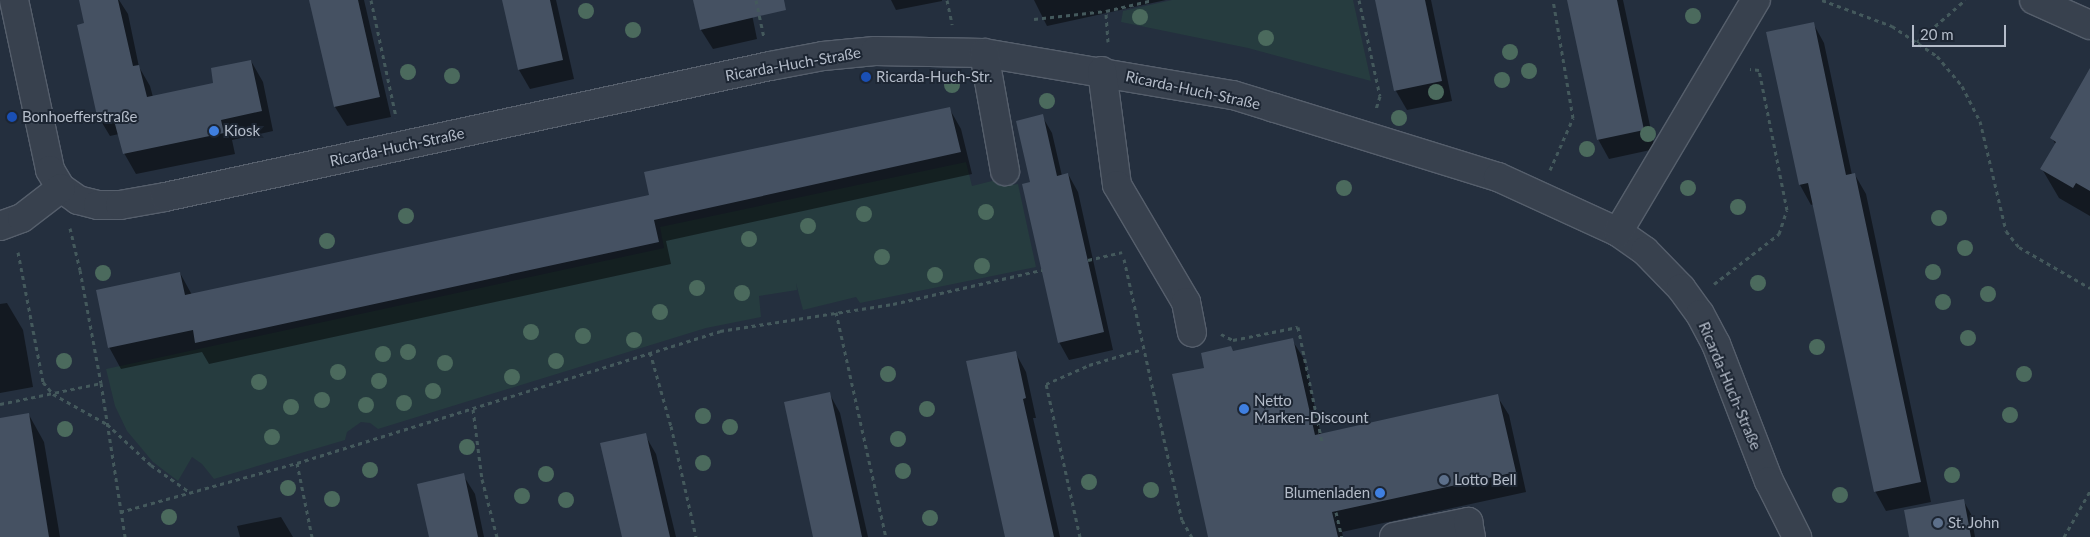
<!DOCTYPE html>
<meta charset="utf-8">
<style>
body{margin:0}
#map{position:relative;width:2090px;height:537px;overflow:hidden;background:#242f3e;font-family:Lato,sans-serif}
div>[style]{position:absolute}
.green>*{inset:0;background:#263c3f}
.shadow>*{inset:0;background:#0007}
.building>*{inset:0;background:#455162}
.path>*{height:3px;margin-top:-1.5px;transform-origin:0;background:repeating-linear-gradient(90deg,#44595c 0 4px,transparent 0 8px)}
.roads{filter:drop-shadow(1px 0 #565f6c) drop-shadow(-1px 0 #565f6c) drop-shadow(0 1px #565f6c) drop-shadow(0 -1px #565f6c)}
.minor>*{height:28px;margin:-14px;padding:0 14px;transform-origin:14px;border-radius:14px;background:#38414e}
.trees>*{width:16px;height:16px;margin:-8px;border-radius:50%;background:#4b6a5d}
.dots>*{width:14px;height:14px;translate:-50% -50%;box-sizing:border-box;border:2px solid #1d2633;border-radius:50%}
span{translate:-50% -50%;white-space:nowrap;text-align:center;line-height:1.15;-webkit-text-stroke:4px #1d2633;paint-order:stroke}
.street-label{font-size:15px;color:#b4bcc9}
.poi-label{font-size:15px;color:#b4bcc9}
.left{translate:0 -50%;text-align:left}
.right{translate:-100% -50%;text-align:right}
.scale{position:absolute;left:1912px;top:25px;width:94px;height:22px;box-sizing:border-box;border:2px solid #b4bcc9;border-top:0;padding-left:6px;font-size:15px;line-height:18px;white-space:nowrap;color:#b4bcc9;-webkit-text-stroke:4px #1d2633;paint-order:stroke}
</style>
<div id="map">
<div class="green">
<div style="clip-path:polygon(1172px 0,1353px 0,1371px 81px,1248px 48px,1121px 22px,1123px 11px)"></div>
<div style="clip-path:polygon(966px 162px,972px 186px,996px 180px,1004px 186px,1018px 184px,1036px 267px,860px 303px,856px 297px,803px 310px,796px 283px,797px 290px,759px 296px,761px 317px,706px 328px,378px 429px,370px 423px,361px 422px,347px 432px,345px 440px,214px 479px,202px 464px,192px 457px,178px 481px,153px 462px,127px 431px,115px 406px,106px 369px,664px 248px,660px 227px)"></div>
</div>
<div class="shadow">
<div style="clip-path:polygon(92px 0,119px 0,128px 14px,139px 67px,150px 86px,153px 97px,215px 84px,251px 61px,263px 82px,273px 131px,232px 140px,235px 154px,136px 174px,124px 153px,119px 134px,110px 136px,98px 116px,78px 26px,85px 24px)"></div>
<div style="clip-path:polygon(310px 0,364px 0,391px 117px,347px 126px,335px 107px)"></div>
<div style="clip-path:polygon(503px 0,556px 0,574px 79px,530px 89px,519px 70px)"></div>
<div style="clip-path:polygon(695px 0,749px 0,757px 39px,713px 49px,701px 30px)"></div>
<div style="clip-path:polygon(891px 0,942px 0,942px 1px,896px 10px)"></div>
<div style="clip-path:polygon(1034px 0,1166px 0,1047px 26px)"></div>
<div style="clip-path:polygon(1376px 0,1431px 0,1452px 101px,1407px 110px,1396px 91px)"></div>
<div style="clip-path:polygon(1568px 0,1623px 0,1655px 149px,1609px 159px,1598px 139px)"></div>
<div style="clip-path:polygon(1813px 23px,1824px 43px,1852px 175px,1855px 175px,1866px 194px,1931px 502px,1886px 511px,1875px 491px,1814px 204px,1811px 205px,1800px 185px,1768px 33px)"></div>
<div style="clip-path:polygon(2090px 71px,2090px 216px,2059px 198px,2042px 169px,2056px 145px,2052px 138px)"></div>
<div style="clip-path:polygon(949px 108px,961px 129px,972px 174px,666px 241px,671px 264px,209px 364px,202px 352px,121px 369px,109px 347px,180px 273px,192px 295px,650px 196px)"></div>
<div style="clip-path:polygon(1042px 116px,1052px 133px,1062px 176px,1068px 174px,1078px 192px,1113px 350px,1069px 360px,1059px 342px,1031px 183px)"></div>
<div style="clip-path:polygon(7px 303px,23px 330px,33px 387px,0 393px,0 304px)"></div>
<div style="clip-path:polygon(1292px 340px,1304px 359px,1321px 435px,1497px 396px,1509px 415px,1526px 492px,1342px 532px,1343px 537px,1209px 537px,1205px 369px,1233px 352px)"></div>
<div style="clip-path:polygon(1015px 352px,1026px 372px,1036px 418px,1033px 418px,1060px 537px,1006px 537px)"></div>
<div style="clip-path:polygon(829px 393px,840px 413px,868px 537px,815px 537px)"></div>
<div style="clip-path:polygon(29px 415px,44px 442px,60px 537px,0 537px,0 419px)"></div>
<div style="clip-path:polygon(645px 435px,656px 454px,676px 537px,623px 537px)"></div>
<div style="clip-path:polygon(463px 475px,475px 494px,484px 537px,430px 537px)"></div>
<div style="clip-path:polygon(1963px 500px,1971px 514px,1975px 537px,1911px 537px)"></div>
<div style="clip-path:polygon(281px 517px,293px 537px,240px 537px,237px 526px)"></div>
</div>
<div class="building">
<div style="clip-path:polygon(79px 0,118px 0,133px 66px,139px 65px,147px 97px,213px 83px,211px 68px,251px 60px,262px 111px,221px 120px,224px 133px,123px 154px,112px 113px,97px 116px,77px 25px,84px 23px)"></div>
<div style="clip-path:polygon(309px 0,358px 0,380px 97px,334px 107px)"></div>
<div style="clip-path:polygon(502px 0,550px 0,563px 60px,518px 70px)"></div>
<div style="clip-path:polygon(693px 0,784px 0,786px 10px,700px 30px)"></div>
<div style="clip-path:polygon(1375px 0,1425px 0,1442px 81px,1394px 91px)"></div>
<div style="clip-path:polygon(1567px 0,1617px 0,1644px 130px,1597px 140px)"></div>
<div style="clip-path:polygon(1814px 22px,1846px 175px,1855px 173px,1921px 482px,1874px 492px,1808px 183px,1799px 185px,1766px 32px)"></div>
<div style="clip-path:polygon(2090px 68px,2090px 191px,2076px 183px,2073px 188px,2040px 169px,2056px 142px,2050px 138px)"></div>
<div style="clip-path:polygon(950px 107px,961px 152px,654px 220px,659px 242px,195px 343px,193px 330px,108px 348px,96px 290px,180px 272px,185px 295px,649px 195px,644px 172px)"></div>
<div style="clip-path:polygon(1043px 114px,1057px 176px,1068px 173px,1104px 332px,1058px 343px,1022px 184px,1030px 182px,1016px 121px)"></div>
<div style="clip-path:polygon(1293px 338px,1315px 435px,1498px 394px,1516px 472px,1332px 512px,1338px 537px,1208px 537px,1172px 374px,1204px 368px,1201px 353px,1231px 346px,1233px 351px)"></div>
<div style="clip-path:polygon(1016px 351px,1026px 398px,1023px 399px,1054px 537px,1005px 537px,966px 361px)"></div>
<div style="clip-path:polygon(830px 392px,858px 518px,862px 537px,813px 537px,784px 402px)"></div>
<div style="clip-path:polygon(29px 413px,49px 537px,0 537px,0 418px)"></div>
<div style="clip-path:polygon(646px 433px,657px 480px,670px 537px,622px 537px,600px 443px)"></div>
<div style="clip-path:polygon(464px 473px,478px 537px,429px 537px,417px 484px)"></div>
<div style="clip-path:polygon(1964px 499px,1971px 537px,1909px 537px,1904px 510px)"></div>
</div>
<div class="path">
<div style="left:371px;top:0;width:120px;rotate:77.9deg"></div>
<div style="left:756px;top:0;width:39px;rotate:78deg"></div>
<div style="left:947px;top:0;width:25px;rotate:78deg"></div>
<div style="left:1359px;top:0;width:98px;rotate:77.7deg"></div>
<div style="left:1380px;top:96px;width:14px;rotate:107deg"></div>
<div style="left:1822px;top:0;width:75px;rotate:20.4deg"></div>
<div style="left:1892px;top:26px;width:54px;rotate:33.7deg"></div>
<div style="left:1937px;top:56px;width:39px;rotate:50deg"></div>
<div style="left:1962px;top:86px;width:39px;rotate:63deg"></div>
<div style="left:1980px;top:121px;width:113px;rotate:76.7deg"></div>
<div style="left:2006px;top:231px;width:21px;rotate:51deg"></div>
<div style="left:2019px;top:247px;width:82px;rotate:30deg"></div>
<div style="left:1034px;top:19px;width:72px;rotate:-6.3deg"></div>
<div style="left:1108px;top:42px;width:31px;rotate:-94deg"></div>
<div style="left:1106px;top:11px;width:48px;rotate:-13.2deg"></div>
<div style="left:1917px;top:42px;width:64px;rotate:-41.2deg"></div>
<div style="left:1550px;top:170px;width:57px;rotate:-66.1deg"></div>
<div style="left:1573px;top:118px;width:120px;rotate:-99.6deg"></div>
<div style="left:70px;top:228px;width:43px;rotate:76.6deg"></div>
<div style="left:80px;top:270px;width:115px;rotate:79.5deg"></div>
<div style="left:101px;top:383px;width:156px;rotate:81.1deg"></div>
<div style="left:18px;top:252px;width:132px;rotate:79.1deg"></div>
<div style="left:43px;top:382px;width:16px;rotate:50deg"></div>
<div style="left:53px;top:394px;width:62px;rotate:29.1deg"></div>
<div style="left:107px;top:424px;width:60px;rotate:43deg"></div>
<div style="left:151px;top:465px;width:49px;rotate:35deg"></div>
<div style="left:1124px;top:259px;width:267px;rotate:77.5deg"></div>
<div style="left:1182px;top:520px;width:20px;rotate:60deg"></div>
<div style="left:1088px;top:260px;width:35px;rotate:-13deg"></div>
<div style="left:1714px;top:284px;width:82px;rotate:-37.6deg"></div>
<div style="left:1779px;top:234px;width:25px;rotate:-72deg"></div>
<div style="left:1787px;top:210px;width:143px;rotate:-101.3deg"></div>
<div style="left:1759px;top:70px;width:9px;rotate:-174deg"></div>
<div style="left:836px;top:312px;width:230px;rotate:77.5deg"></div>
<div style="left:1221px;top:334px;width:13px;rotate:27deg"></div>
<div style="left:1233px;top:340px;width:66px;rotate:-11.3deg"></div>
<div style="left:1298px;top:327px;width:117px;rotate:78.2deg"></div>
<div style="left:650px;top:352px;width:77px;rotate:74.2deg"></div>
<div style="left:671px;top:426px;width:114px;rotate:77.3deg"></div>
<div style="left:0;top:404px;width:103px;rotate:-11.7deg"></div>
<div style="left:473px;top:409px;width:71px;rotate:82.7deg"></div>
<div style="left:482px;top:479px;width:60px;rotate:75.5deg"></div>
<div style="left:297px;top:463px;width:76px;rotate:78.5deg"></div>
<div style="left:120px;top:512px;width:184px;rotate:-15.5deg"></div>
<div style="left:297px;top:463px;width:443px;rotate:-17.3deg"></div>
<div style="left:720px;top:331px;width:175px;rotate:-8.9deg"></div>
<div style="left:893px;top:304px;width:153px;rotate:-12.9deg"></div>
<div style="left:1336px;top:512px;width:26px;rotate:77deg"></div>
<div style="left:1080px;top:537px;width:157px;rotate:-102.5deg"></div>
<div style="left:1046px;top:384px;width:47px;rotate:-23.8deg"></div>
<div style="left:1089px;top:365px;width:56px;rotate:-16.5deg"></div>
<div style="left:2064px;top:537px;width:53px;rotate:-60.5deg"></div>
</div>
<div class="roads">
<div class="minor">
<div style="left:14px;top:0;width:174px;rotate:78deg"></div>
<div style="left:50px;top:170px;width:21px;rotate:59deg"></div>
<div style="left:61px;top:188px;width:21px;rotate:35deg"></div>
<div style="left:78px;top:200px;width:21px;rotate:14deg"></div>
<div style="left:98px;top:205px;width:22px"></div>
<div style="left:120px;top:205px;width:46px;rotate:-10.1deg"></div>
<div style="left:165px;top:197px;width:619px;rotate:-12.22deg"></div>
<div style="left:770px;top:66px;width:54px;rotate:-10.7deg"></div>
<div style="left:823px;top:56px;width:52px;rotate:-5.5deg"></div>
<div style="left:875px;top:51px;width:109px;rotate:1.1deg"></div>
<div style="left:984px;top:53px;width:253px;rotate:9.6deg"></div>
<div style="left:1233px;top:95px;width:44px;rotate:17.2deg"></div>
<div style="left:1275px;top:108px;width:233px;rotate:17.2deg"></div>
<div style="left:1498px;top:177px;width:132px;rotate:24.6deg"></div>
<div style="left:1618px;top:232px;width:33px;rotate:35deg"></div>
<div style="left:1645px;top:251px;width:52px;rotate:45.8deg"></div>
<div style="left:1681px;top:288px;width:32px;rotate:54deg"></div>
<div style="left:1700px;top:314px;width:34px;rotate:62deg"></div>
<div style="left:1716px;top:344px;width:147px;rotate:68.9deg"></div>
<div style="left:1769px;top:481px;width:63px;rotate:63.4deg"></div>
<div style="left:2034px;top:0;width:61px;rotate:24.1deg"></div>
<div style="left:984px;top:53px;width:120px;rotate:79.9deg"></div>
<div style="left:1102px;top:71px;width:115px;rotate:82.5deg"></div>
<div style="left:1117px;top:185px;width:136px;rotate:59.5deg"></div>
<div style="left:1186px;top:302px;width:31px;rotate:79deg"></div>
<div style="left:0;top:226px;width:23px;rotate:-20deg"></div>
<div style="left:22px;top:218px;width:49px;rotate:-37.6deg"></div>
<div style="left:1618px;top:232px;width:270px;rotate:-59.3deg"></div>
<div style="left:1394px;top:537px;width:76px;rotate:-11.5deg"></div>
<div style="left:1468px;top:522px;width:15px;rotate:79deg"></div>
</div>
</div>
<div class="trees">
<div style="left:586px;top:11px"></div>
<div style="left:1693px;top:16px"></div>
<div style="left:1140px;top:17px"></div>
<div style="left:633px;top:30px"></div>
<div style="left:1266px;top:38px"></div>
<div style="left:1510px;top:52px"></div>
<div style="left:1529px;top:71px"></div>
<div style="left:408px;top:72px"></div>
<div style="left:452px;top:76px"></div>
<div style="left:1502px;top:80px"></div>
<div style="left:952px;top:85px"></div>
<div style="left:1436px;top:92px"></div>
<div style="left:1047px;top:101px"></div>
<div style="left:1399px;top:118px"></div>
<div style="left:1648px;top:134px"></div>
<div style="left:1587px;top:149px"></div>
<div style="left:1344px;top:188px"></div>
<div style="left:1688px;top:188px"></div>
<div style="left:1738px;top:207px"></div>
<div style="left:986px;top:212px"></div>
<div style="left:864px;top:214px"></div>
<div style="left:406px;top:216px"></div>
<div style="left:1939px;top:218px"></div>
<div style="left:808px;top:226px"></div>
<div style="left:749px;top:239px"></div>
<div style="left:327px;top:241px"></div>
<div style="left:1965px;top:248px"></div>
<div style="left:882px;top:257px"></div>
<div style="left:982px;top:266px"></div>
<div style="left:1933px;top:272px"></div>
<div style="left:103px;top:273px"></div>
<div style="left:935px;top:275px"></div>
<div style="left:1758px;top:283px"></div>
<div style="left:697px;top:288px"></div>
<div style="left:742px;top:293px"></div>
<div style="left:1988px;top:294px"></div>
<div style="left:1943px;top:302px"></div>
<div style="left:660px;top:312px"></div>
<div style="left:531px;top:332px"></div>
<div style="left:583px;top:336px"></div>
<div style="left:1968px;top:338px"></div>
<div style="left:634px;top:340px"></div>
<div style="left:1817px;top:347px"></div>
<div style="left:408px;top:352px"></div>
<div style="left:383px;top:354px"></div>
<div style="left:64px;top:361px"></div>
<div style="left:556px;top:361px"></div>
<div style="left:445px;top:363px"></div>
<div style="left:338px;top:372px"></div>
<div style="left:888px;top:374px"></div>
<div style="left:2024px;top:374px"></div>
<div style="left:512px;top:377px"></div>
<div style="left:379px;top:381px"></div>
<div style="left:259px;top:382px"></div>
<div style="left:433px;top:391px"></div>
<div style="left:322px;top:400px"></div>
<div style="left:404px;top:403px"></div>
<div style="left:366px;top:405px"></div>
<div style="left:291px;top:407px"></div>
<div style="left:927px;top:409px"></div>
<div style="left:2010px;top:415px"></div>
<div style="left:703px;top:416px"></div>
<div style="left:730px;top:427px"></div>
<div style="left:65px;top:429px"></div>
<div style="left:272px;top:437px"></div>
<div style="left:898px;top:439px"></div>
<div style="left:467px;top:447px"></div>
<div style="left:703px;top:463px"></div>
<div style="left:370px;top:470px"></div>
<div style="left:903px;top:471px"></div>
<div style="left:546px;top:474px"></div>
<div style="left:1952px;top:475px"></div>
<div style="left:1089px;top:482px"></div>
<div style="left:288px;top:488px"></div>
<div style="left:1151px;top:490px"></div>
<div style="left:1840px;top:495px"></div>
<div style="left:522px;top:496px"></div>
<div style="left:332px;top:499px"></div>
<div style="left:566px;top:500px"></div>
<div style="left:169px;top:517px"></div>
<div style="left:930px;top:518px"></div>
</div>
<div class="dots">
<div style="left:866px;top:77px;background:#1a4fb4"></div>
<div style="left:12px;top:117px;background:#1a4fb4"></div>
<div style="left:214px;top:131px;background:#3f7fe0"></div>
<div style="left:1244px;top:409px;background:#3f7fe0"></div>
<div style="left:1444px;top:480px;background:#5c6f8a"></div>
<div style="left:1380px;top:493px;background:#3f7fe0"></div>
<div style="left:1938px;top:523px;background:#5c6f8a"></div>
</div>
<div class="street-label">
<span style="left:793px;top:64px;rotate:-10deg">Ricarda-Huch-Straße</span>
<span style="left:1193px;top:90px;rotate:12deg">Ricarda-Huch-Straße</span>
<span style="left:397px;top:147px;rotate:-12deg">Ricarda-Huch-Straße</span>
<span style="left:1730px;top:386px;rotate:67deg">Ricarda-Huch-Straße</span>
</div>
<div class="poi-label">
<span class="left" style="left:876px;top:77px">Ricarda-Huch-Str.</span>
<span class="left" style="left:22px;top:117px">Bonhoefferstraße</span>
<span class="left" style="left:224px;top:131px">Kiosk</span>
<span class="left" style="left:1254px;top:409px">Netto<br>Marken-Discount</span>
<span class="left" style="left:1454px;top:480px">Lotto Bell</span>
<span class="right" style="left:1370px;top:493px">Blumenladen</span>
<span class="left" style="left:1948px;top:523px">St. John</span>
</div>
<div class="scale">20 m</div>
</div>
